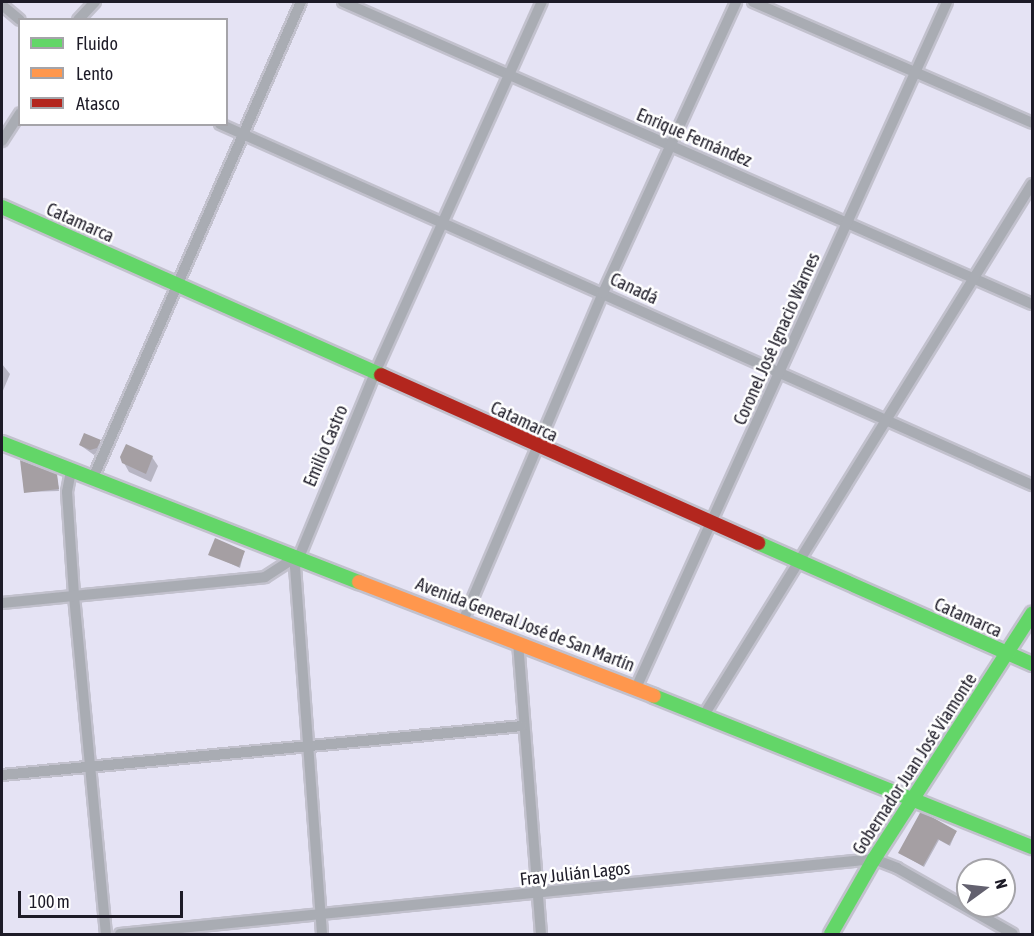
<!DOCTYPE html>
<meta charset="utf-8">
<style>
body{margin:0}
#map{position:relative;width:1034px;height:936px;overflow:hidden;background:#e5e3f4;font-family:"Asap Condensed",sans-serif}
div>[style]{position:absolute}
.shadow>*{inset:0;background:#0003}
.building>*{inset:0;background:#a59fa3}
.roads{filter:drop-shadow(2px 0 #c2c1cd) drop-shadow(-2px 0 #c2c1cd) drop-shadow(0 2px #c2c1cd) drop-shadow(0 -2px #c2c1cd)}
.street>*{height:10px;margin:-5px;padding:0 5px;transform-origin:5px;border-radius:5px;background:#a9acb3}
.fast>*{height:14px;margin:-7px;padding:0 7px;transform-origin:7px;border-radius:7px;background:#63d668}
.slow>*{height:14px;margin:-7px;padding:0 7px;transform-origin:7px;border-radius:7px;background:#ff974d}
.jam>*{height:14px;margin:-7px;padding:0 7px;transform-origin:7px;border-radius:7px;background:#b3261e}
span{translate:-50% -50%;white-space:nowrap;text-align:center;line-height:1.15;-webkit-text-stroke:5px #fff;paint-order:stroke}
.street-label{font-size:18px;color:#1d1b27}
.frame{position:absolute;inset:0;border:3px solid #1d1b27;pointer-events:none}
.legend{position:absolute;left:18px;top:18px;width:210px;height:108px;box-sizing:border-box;background:#fff;border:2px solid #a5a4a9;margin:0;padding:8px 10px;list-style:none;font-size:18px;color:#1d1b27}
.legend li{display:flex;align-items:center;gap:12px;height:30px}
.legend b{width:30px;border:2px solid #a5a4a9}
.north{position:absolute;left:956px;top:858px;width:60px;height:60px;box-sizing:border-box;background:#fff;border:2px solid #a5a4a9;border-radius:50%;rotate:75deg;font-size:16px;font-weight:700;line-height:24px;text-align:center;color:#1d1b27}
.north::after{content:'';display:block;margin:auto;width:21px;height:27px;background:#63616f;clip-path:polygon(50% 0,100% 100%,50% 72%,0 100%)}
.scale{position:absolute;left:18px;top:891px;width:165px;height:27px;box-sizing:border-box;border:3px solid #1d1b27;border-top:0;padding-left:8px;font-size:18px;line-height:21px;white-space:nowrap;color:#1d1b27;-webkit-text-stroke:4px #fff;paint-order:stroke}
</style>
<div id="map">
<div class="shadow">
<div style="clip-path:polygon(2px 364px,10px 374px,2px 393px)"></div>
<div style="clip-path:polygon(99px 441px,103px 447px,94px 455px,80px 445px)"></div>
<div style="clip-path:polygon(152px 457px,158px 466px,151px 482px,129px 472px,124px 463px)"></div>
<div style="clip-path:polygon(57px 478px,59px 491px,26px 492px)"></div>
<div style="clip-path:polygon(244px 552px,240px 568px,210px 554px)"></div>
<div style="clip-path:polygon(956px 832px,950px 846px,939px 840px,924px 867px,900px 853px)"></div>
</div>
<div class="building">
<div style="clip-path:polygon(84px 433px,101px 440px,97px 448px,90px 450px,79px 445px)"></div>
<div style="clip-path:polygon(126px 444px,153px 456px,146px 474px,122px 463px,120px 457px)"></div>
<div style="clip-path:polygon(20px 460px,57px 474px,59px 489px,24px 493px)"></div>
<div style="clip-path:polygon(215px 538px,245px 551px,239px 567px,208px 555px)"></div>
<div style="clip-path:polygon(921px 811px,957px 831px,949px 845px,938px 839px,923px 866px,898px 853px)"></div>
</div>
<div class="roads">
<div class="street">
<div style="left:343px;top:2px;width:752px;rotate:23.67deg"></div>
<div style="left:753px;top:2px;width:304px;rotate:23.4deg"></div>
<div style="left:2px;top:5px;width:23px;rotate:40deg"></div>
<div style="left:78px;top:20px;width:25px;rotate:-47deg"></div>
<div style="left:220px;top:124px;width:889px;rotate:23.97deg"></div>
<div style="left:2px;top:141px;width:33px;rotate:-57deg"></div>
<div style="left:71px;top:471px;width:21px;rotate:101deg"></div>
<div style="left:67px;top:492px;width:104px;rotate:86.1deg"></div>
<div style="left:74px;top:596px;width:340px;rotate:84.6deg"></div>
<div style="left:93px;top:478px;width:519px;rotate:-66.4deg"></div>
<div style="left:2px;top:603px;width:264px;rotate:-5.6deg"></div>
<div style="left:265px;top:577px;width:40px;rotate:-32.9deg"></div>
<div style="left:463px;top:621px;width:357px;rotate:-66.9deg"></div>
<div style="left:603px;top:293px;width:320px;rotate:-65.4deg"></div>
<div style="left:518px;top:642px;width:293px;rotate:85.5deg"></div>
<div style="left:636px;top:688px;width:753px;rotate:-65.61deg"></div>
<div style="left:704px;top:715px;width:624px;rotate:-58.3deg"></div>
<div style="left:2px;top:775px;width:522px;rotate:-5.38deg"></div>
<div style="left:120px;top:934px;width:758px;rotate:-5.68deg"></div>
<div style="left:874px;top:859px;width:25px;rotate:21deg"></div>
<div style="left:897px;top:868px;width:133px;rotate:29.6deg"></div>
<div style="left:322px;top:934px;width:368px;rotate:-94.2deg"></div>
<div style="left:295px;top:567px;width:210px;rotate:-67.6deg"></div>
<div style="left:375px;top:373px;width:407px;rotate:-65.8deg"></div>
</div>
<div class="fast">
<div style="left:2px;top:207px;width:415px;rotate:23.9deg"></div>
<div style="left:2px;top:443px;width:383px;rotate:21.3deg"></div>
<div style="left:758px;top:543px;width:300px;rotate:23.8deg"></div>
<div style="left:654px;top:696px;width:407px;rotate:21.8deg"></div>
<div style="left:831px;top:934px;width:86px;rotate:-60.2deg"></div>
<div style="left:874px;top:859px;width:292px;rotate:-57.2deg"></div>
</div>
<div class="slow">
<div style="left:359px;top:582px;width:316px;rotate:21.1deg"></div>
</div>
<div class="jam">
<div style="left:381px;top:375px;width:413px;rotate:24deg"></div>
</div>
</div>
<div class="street-label">
<span style="left:694px;top:138px;rotate:23deg">Enrique Fernández</span>
<span style="left:80px;top:223px;rotate:24deg">Catamarca</span>
<span style="left:634px;top:289px;rotate:25deg">Canadá</span>
<span style="left:777px;top:339px;rotate:-66deg">Coronel José Ignacio Warnes</span>
<span style="left:524px;top:422px;rotate:25deg">Catamarca</span>
<span style="left:326px;top:446px;rotate:-67deg">Emilio Castro</span>
<span style="left:968px;top:618px;rotate:24deg">Catamarca</span>
<span style="left:525px;top:625px;rotate:21deg">Avenida General José de San Martín</span>
<span style="left:915px;top:764px;rotate:-57deg">Gobernador Juan José Viamonte</span>
<span style="left:575px;top:874px;rotate:-6deg">Fray Julián Lagos</span>
</div>
<div class="frame"></div>
<ul class="legend">
<li><b style="height:8px;background:#63d668"></b>Fluido</li>
<li><b style="height:8px;background:#ff974d"></b>Lento</li>
<li><b style="height:8px;background:#b3261e"></b>Atasco</li>
</ul>
<div class="north">N</div>
<div class="scale">100 m</div>
</div>
